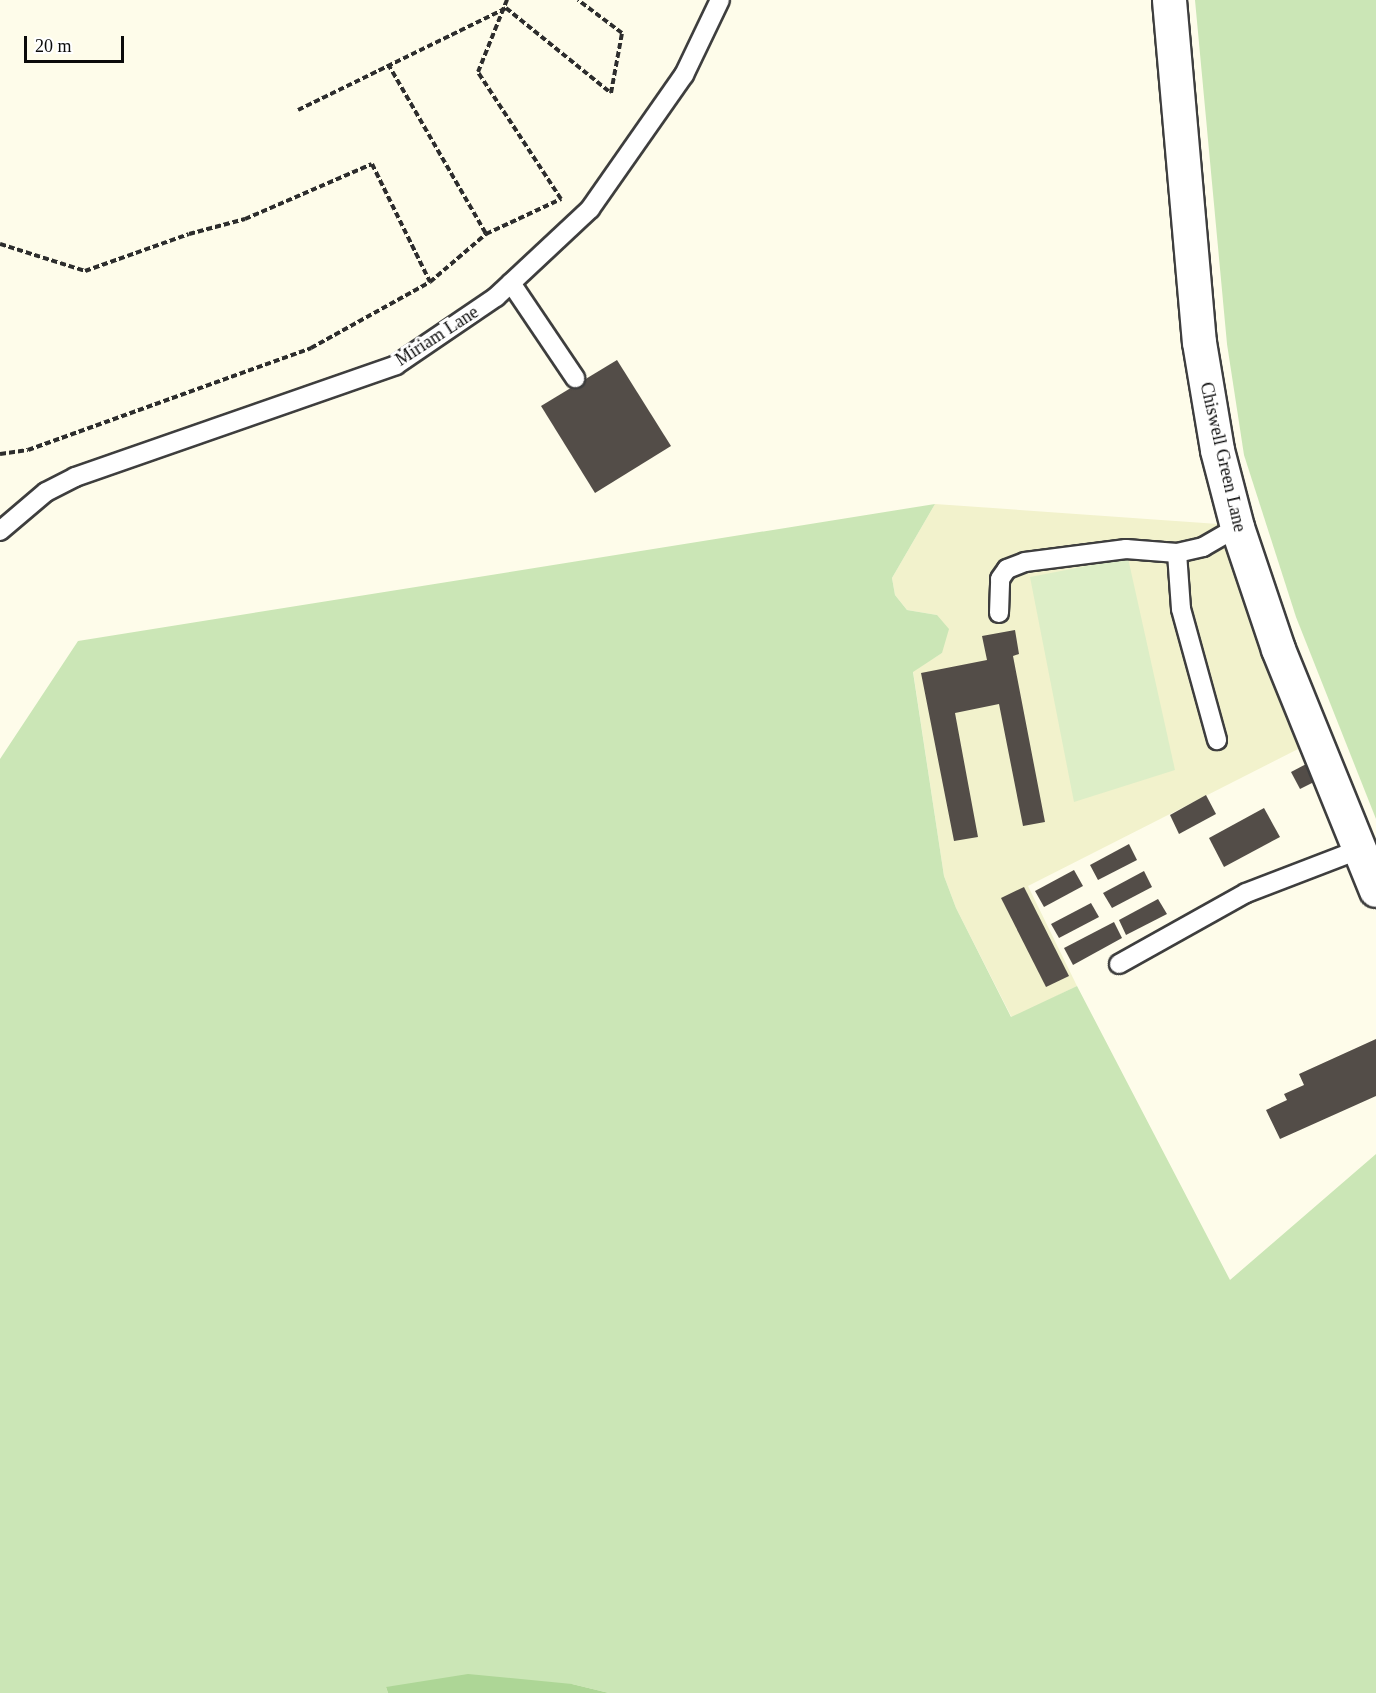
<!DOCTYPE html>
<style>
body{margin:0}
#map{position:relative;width:1376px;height:1693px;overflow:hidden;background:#fefcea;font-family:Georgia,serif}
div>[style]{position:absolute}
.farmland>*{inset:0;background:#f2f2cc}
.green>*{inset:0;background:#cbe6b6}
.forest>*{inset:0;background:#add696}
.pitch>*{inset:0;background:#ddeec7}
.building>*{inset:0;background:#534d48}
.path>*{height:4px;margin-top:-2px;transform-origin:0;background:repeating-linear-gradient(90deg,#2d2d2d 0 6px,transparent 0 9px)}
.roads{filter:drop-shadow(2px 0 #3e3e3e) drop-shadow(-2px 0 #3e3e3e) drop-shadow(0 2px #3e3e3e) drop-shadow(0 -2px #3e3e3e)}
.lane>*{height:18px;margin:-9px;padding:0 9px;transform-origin:9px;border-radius:9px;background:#fff}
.street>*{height:33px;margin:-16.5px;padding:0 16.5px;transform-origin:16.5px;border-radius:16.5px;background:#fff}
span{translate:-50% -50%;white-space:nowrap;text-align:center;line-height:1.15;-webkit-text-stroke:6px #fff;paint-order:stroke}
.street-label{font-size:18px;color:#0b0b0b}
.scale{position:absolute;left:24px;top:36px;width:100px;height:27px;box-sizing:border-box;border:3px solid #0b0b0b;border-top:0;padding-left:8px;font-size:18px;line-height:21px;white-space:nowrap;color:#0b0b0b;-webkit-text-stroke:4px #fff;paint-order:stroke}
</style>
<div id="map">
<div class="farmland">
<div style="clip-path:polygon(935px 504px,1218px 524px,1274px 688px,1302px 747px,1028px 886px,1077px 986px,1012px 1018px,956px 908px,944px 876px,913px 671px,942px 653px,937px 615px,907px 610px,895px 595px,892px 578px)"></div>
</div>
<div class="green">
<div style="clip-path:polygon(1195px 0,1376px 0,1376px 819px,1296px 617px,1244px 455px,1227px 344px)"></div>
<div style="clip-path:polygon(935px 504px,892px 578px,895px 595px,907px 610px,937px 615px,949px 629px,942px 653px,913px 672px,944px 876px,956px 908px,1011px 1017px,1077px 986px,1230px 1280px,1376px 1154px,1376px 1693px,609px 1693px,572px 1684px,386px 1687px,388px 1693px,0 1693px,0 759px,78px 641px)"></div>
</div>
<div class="forest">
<div style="clip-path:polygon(468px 1674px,572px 1684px,609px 1693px,388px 1693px,386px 1687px)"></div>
</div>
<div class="pitch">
<div style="clip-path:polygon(1128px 558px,1175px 770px,1074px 802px,1030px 577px)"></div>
</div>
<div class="building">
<div style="clip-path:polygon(617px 360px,671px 446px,595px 493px,541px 406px)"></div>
<div style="clip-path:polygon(1015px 630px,1019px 654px,1013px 656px,1045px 822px,1023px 826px,999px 704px,955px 713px,978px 837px,954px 841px,921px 673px,987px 660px,982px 636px)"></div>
<div style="clip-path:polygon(1310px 762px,1320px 779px,1300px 789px,1291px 772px)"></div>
<div style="clip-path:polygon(1206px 795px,1216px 814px,1179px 834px,1170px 815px)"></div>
<div style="clip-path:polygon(1264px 808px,1280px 837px,1224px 867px,1209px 838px)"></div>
<div style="clip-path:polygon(1129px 844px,1137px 860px,1098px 880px,1090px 865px)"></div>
<div style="clip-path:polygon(1074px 870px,1083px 886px,1044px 907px,1035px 891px)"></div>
<div style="clip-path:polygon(1144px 871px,1152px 887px,1112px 908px,1103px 893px)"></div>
<div style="clip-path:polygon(1024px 887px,1069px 976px,1046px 987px,1001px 898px)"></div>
<div style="clip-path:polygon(1158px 899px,1167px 914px,1126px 935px,1119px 920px)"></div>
<div style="clip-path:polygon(1091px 903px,1099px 917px,1059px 938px,1051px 924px)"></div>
<div style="clip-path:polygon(1114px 922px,1122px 938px,1073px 965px,1064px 948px)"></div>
<div style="clip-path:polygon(1376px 1039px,1376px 1096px,1280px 1139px,1266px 1110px,1287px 1100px,1284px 1094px,1304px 1085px,1299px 1074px)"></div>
</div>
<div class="path">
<div style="left:388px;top:64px;width:196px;rotate:60deg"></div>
<div style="left:298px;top:110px;width:232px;rotate:-26.1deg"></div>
<div style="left:506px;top:8px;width:135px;rotate:39deg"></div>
<div style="left:611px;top:93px;width:61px;rotate:-79.6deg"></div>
<div style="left:622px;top:33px;width:55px;rotate:-143.1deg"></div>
<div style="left:0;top:244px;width:89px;rotate:17.6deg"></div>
<div style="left:85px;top:271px;width:110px;rotate:-19.6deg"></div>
<div style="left:189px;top:234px;width:58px;rotate:-15deg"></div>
<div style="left:245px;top:219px;width:138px;rotate:-23.4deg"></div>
<div style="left:372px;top:164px;width:131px;rotate:63.8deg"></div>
<div style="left:0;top:454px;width:28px;rotate:-8deg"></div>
<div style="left:28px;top:450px;width:301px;rotate:-19.8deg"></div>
<div style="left:311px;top:348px;width:136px;rotate:-29deg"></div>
<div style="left:430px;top:282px;width:74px;rotate:-40.6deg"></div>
<div style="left:486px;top:234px;width:83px;rotate:-25deg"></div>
<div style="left:561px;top:199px;width:152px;rotate:-123.2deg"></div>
<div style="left:478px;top:72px;width:78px;rotate:-68.1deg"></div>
</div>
<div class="roads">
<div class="lane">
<div style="left:511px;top:283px;width:115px;rotate:56deg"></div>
<div style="left:0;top:531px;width:60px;rotate:-40.3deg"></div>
<div style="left:46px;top:492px;width:33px;rotate:-27deg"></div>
<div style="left:75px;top:477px;width:340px;rotate:-19.2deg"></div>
<div style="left:396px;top:365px;width:121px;rotate:-34.2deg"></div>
<div style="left:496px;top:297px;width:129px;rotate:-43.1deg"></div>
<div style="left:590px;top:209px;width:164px;rotate:-55deg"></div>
<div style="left:684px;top:75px;width:83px;rotate:-64.4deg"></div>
<div style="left:1177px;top:553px;width:56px;rotate:85.9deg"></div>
<div style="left:1181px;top:609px;width:136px;rotate:74.6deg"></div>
<div style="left:999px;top:613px;width:34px;rotate:-88deg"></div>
<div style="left:1000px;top:579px;width:12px;rotate:-55deg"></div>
<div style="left:1007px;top:569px;width:19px;rotate:-21deg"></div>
<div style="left:1025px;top:562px;width:102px;rotate:-7.3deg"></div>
<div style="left:1126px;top:549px;width:51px;rotate:4.5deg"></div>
<div style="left:1177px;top:553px;width:27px;rotate:-13deg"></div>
<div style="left:1203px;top:547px;width:39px;rotate:-30deg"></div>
<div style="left:1119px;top:964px;width:145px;rotate:-29.2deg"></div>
<div style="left:1246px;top:893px;width:120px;rotate:-21deg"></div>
</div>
<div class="street">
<div style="left:1169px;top:0;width:343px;rotate:85deg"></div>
<div style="left:1199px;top:342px;width:109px;rotate:80.5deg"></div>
<div style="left:1217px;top:450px;width:80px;rotate:75.4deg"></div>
<div style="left:1237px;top:527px;width:129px;rotate:71.4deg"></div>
<div style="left:1278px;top:649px;width:260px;rotate:67.9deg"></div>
</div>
</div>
<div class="street-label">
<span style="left:437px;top:336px;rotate:-33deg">Miriam Lane</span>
<span style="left:1223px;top:457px;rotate:77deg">Chiswell Green Lane</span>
</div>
<div class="scale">20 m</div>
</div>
